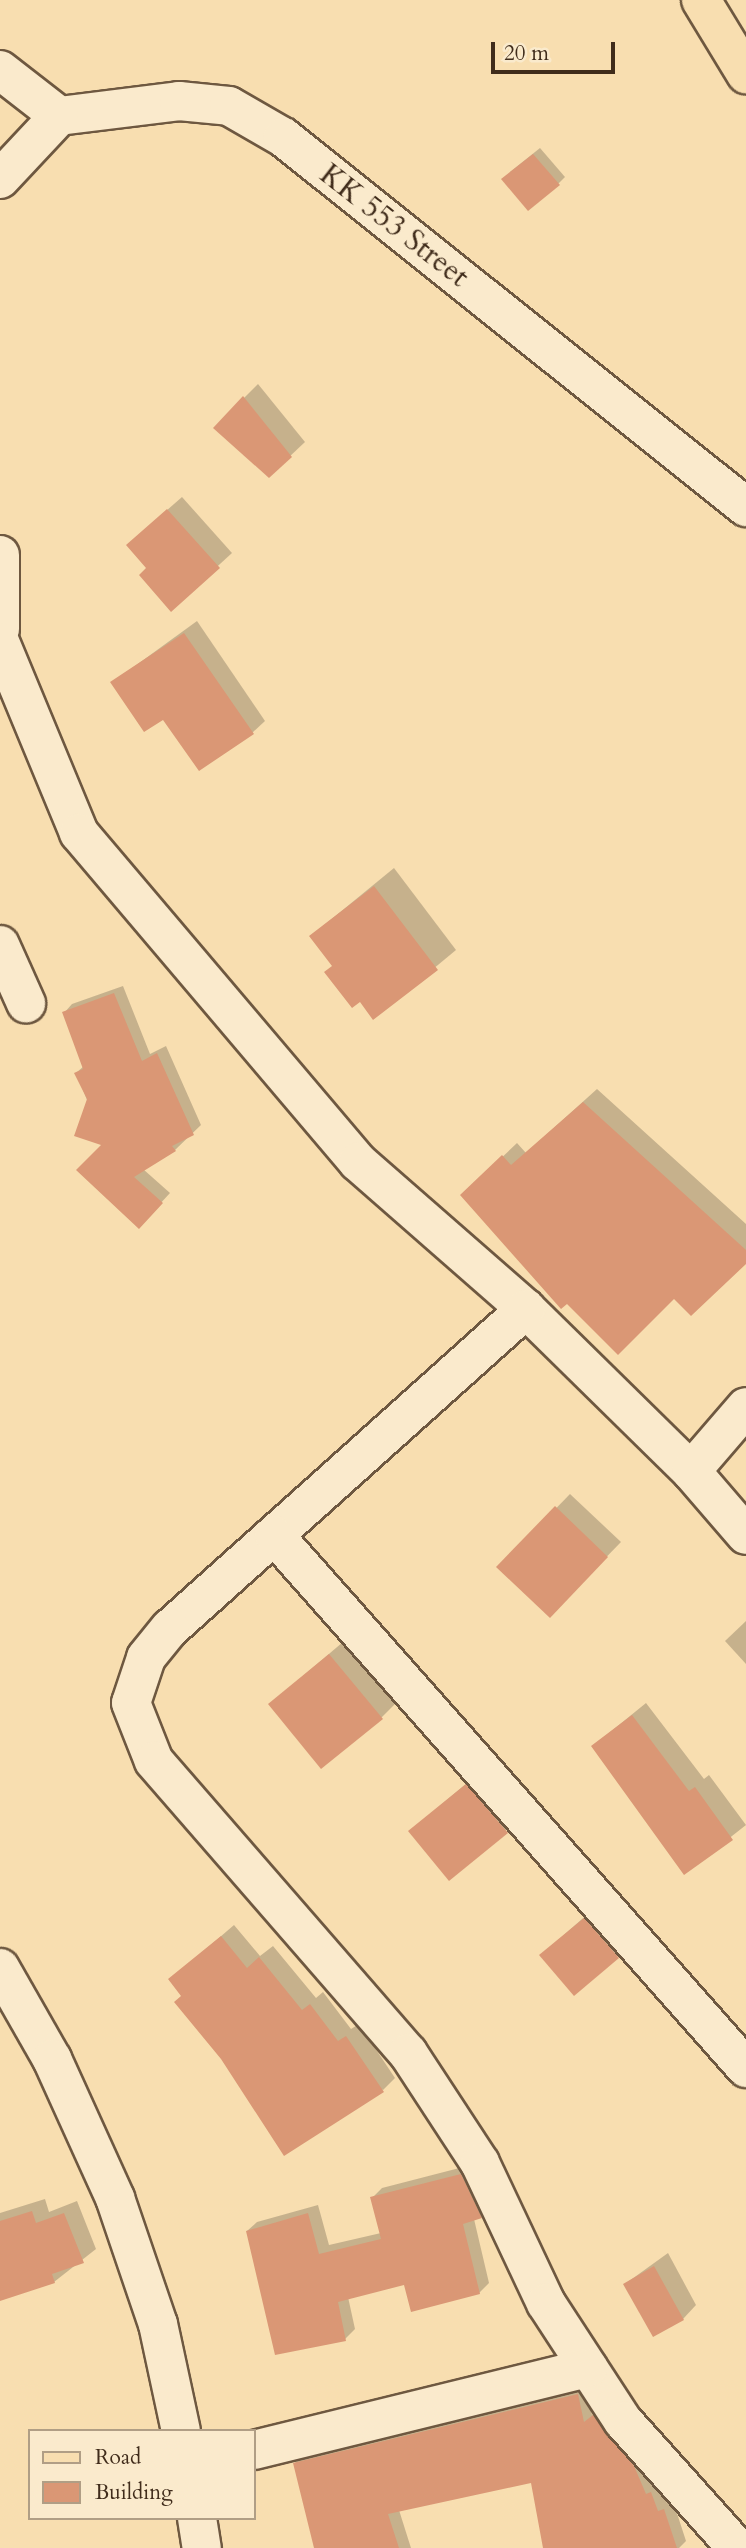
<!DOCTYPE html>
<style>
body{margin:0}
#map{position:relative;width:746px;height:2548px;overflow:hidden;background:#f8deb0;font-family:Cardo,serif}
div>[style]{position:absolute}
.shadow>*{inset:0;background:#0003}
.building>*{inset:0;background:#da9775}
.roads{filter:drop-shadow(2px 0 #6e5840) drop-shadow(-2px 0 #6e5840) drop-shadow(0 2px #6e5840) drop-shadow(0 -2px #6e5840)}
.minor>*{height:38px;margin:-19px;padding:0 19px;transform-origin:19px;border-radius:19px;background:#faeacc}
.major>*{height:38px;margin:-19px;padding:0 19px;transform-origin:19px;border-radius:19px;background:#f8deb0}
span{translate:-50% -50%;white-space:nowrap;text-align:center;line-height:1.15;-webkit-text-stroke:5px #faeacc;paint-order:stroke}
.street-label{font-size:30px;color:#402c1b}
.legend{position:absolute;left:28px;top:2429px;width:228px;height:91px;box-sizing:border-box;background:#faeacc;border:2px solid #b09e85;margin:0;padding:9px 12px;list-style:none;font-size:21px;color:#402c1b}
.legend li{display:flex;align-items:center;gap:14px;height:35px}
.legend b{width:35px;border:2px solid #b09e85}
.scale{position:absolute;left:491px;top:42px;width:124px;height:32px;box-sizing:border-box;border:4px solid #402c1b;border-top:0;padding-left:9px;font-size:21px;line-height:24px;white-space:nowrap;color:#402c1b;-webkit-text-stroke:5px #faeacc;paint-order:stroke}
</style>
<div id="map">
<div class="shadow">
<div style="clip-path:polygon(540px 148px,565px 177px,558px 184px,510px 172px)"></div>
<div style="clip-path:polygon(258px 384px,305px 442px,269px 476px,244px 398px)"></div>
<div style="clip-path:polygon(182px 497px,232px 553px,171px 609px,148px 568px,142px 532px)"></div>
<div style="clip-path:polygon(197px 621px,265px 721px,252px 733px,164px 717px,113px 682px)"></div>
<div style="clip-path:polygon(394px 868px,456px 950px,374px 1018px,311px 936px)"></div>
<div style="clip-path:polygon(123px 986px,150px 1054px,166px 1046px,201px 1125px,175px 1150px,143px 1169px,170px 1193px,147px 1218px,105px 1144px,76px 1073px,84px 1066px,64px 1013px,72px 1004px)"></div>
<div style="clip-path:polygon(597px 1089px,746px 1224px,746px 1262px,674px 1297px,476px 1182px,517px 1143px,526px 1153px)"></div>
<div style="clip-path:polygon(570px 1494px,621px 1542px,550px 1615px,499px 1567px)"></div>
<div style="clip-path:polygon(746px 1621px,746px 1664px,725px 1641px)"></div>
<div style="clip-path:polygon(343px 1642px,395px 1704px,381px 1718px,270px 1704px)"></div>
<div style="clip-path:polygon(646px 1703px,704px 1779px,709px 1775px,746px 1825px,685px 1873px,593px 1746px)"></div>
<div style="clip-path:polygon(480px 1772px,521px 1818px,449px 1878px,410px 1831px)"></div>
<div style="clip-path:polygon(598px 1905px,632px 1943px,575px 1993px,541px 1955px)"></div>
<div style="clip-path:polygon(234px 1925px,260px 1956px,273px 1946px,316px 1998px,323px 1992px,351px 2029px,359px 2024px,395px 2078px,383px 2090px,183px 1996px,170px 1980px)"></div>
<div style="clip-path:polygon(471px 2165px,491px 2207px,474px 2219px,489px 2283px,479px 2293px,405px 2283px,348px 2297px,355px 2329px,345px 2339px,247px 2231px,257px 2222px,318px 2205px,329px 2245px,381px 2233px,372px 2198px,382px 2188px)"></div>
<div style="clip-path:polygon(45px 2199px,49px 2212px,77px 2201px,96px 2249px,54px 2282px,0 2299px,0 2213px)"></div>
<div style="clip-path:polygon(668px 2253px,696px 2305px,683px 2319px,625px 2284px)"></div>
<div style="clip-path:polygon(586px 2386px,592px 2415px,603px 2407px,643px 2457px,667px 2503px,673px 2501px,686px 2541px,679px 2548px,545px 2548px,533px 2481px,399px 2510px,411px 2548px,328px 2548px,295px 2463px,304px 2454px)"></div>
</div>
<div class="building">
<div style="clip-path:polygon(533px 154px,560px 185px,528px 211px,501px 179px)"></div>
<div style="clip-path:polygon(243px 396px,292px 457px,269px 478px,213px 428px)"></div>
<div style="clip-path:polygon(167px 509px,220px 568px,171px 612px,139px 575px,146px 568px,126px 545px)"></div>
<div style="clip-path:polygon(184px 633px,254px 734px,199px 771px,163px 720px,144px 732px,110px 682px)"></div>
<div style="clip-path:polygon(374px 886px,438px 970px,373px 1020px,360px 1002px,352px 1008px,324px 972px,332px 966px,309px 936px)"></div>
<div style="clip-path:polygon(114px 993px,142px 1061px,157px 1053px,194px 1135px,172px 1146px,176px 1151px,134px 1177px,163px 1203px,139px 1229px,76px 1170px,101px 1145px,74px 1136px,87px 1099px,74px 1073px,83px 1069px,62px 1012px)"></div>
<div style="clip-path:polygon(583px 1102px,746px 1250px,746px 1264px,691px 1316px,674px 1299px,618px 1355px,567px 1304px,561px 1309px,460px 1195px,502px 1155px,511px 1165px)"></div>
<div style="clip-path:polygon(555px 1506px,608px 1557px,550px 1618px,496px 1567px)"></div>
<div style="clip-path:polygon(329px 1654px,383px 1719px,321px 1769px,268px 1704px)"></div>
<div style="clip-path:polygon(632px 1715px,689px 1791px,695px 1787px,733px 1840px,684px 1875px,591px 1746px)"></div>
<div style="clip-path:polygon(466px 1784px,508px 1833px,449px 1881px,408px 1831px)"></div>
<div style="clip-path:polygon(584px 1918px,619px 1958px,574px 1996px,539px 1955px)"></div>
<div style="clip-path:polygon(221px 1936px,247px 1968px,259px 1957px,302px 2010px,310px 2004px,338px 2041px,346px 2036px,384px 2092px,284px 2156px,221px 2059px,174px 2002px,181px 1996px,168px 1979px)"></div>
<div style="clip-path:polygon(461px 2174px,482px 2218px,463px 2224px,480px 2294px,411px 2312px,404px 2285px,338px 2302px,346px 2341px,275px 2355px,246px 2231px,308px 2213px,319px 2254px,381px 2239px,370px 2197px)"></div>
<div style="clip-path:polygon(32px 2211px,36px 2223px,64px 2213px,84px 2263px,52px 2274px,55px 2283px,0 2301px,0 2221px)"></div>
<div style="clip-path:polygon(654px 2266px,684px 2320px,653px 2337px,623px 2284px)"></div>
<div style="clip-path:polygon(578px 2394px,584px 2422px,593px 2415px,634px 2466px,646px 2494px,651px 2492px,658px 2511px,664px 2509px,677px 2548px,543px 2548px,531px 2483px,388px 2514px,399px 2548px,314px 2548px,293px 2463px)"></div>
</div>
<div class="roads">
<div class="minor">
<div style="left:0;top:70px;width:75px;rotate:37.9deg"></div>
<div style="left:59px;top:116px;width:121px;rotate:-7.1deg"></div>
<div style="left:179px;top:101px;width:50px;rotate:5.7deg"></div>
<div style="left:229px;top:106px;width:62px;rotate:29.9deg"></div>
<div style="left:283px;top:137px;width:593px;rotate:38.63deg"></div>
<div style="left:0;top:179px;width:86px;rotate:-46.9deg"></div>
<div style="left:0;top:555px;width:74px;rotate:90deg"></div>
<div style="left:0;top:642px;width:207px;rotate:67.5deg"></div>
<div style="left:79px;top:833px;width:431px;rotate:49.7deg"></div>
<div style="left:358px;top:1162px;width:223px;rotate:41.2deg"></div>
<div style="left:526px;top:1309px;width:231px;rotate:44.5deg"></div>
<div style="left:691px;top:1471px;width:84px;rotate:49.3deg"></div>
<div style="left:0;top:945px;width:64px;rotate:65.9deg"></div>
<div style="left:526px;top:1309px;width:478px;rotate:138.1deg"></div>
<div style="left:170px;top:1628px;width:38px;rotate:129deg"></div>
<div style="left:146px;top:1658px;width:47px;rotate:108.4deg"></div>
<div style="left:131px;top:1703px;width:62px;rotate:68.4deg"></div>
<div style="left:154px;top:1761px;width:387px;rotate:49deg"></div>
<div style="left:408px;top:2053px;width:131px;rotate:56.8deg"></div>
<div style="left:480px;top:2163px;width:155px;rotate:64.8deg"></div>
<div style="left:546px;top:2303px;width:141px;rotate:56.9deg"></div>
<div style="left:623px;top:2421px;width:171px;rotate:48.1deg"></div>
<div style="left:691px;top:1471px;width:84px;rotate:-49.3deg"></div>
<div style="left:274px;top:1535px;width:712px;rotate:48.47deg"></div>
<div style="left:0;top:1968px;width:105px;rotate:60.3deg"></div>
<div style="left:52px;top:2059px;width:153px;rotate:65.6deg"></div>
<div style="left:115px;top:2198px;width:133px;rotate:71.2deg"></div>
<div style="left:158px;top:2324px;width:109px;rotate:77.9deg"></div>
<div style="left:254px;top:2450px;width:344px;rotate:-13.8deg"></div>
<div style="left:197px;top:2518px;width:30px;rotate:81deg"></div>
</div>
<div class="major">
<div style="left:701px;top:0;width:87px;rotate:58.7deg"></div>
</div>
</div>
<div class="street-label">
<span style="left:394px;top:226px;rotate:38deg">KK 553 Street</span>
</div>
<ul class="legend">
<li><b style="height:9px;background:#f8deb0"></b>Road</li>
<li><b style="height:19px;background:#da9775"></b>Building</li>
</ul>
<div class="scale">20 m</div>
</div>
